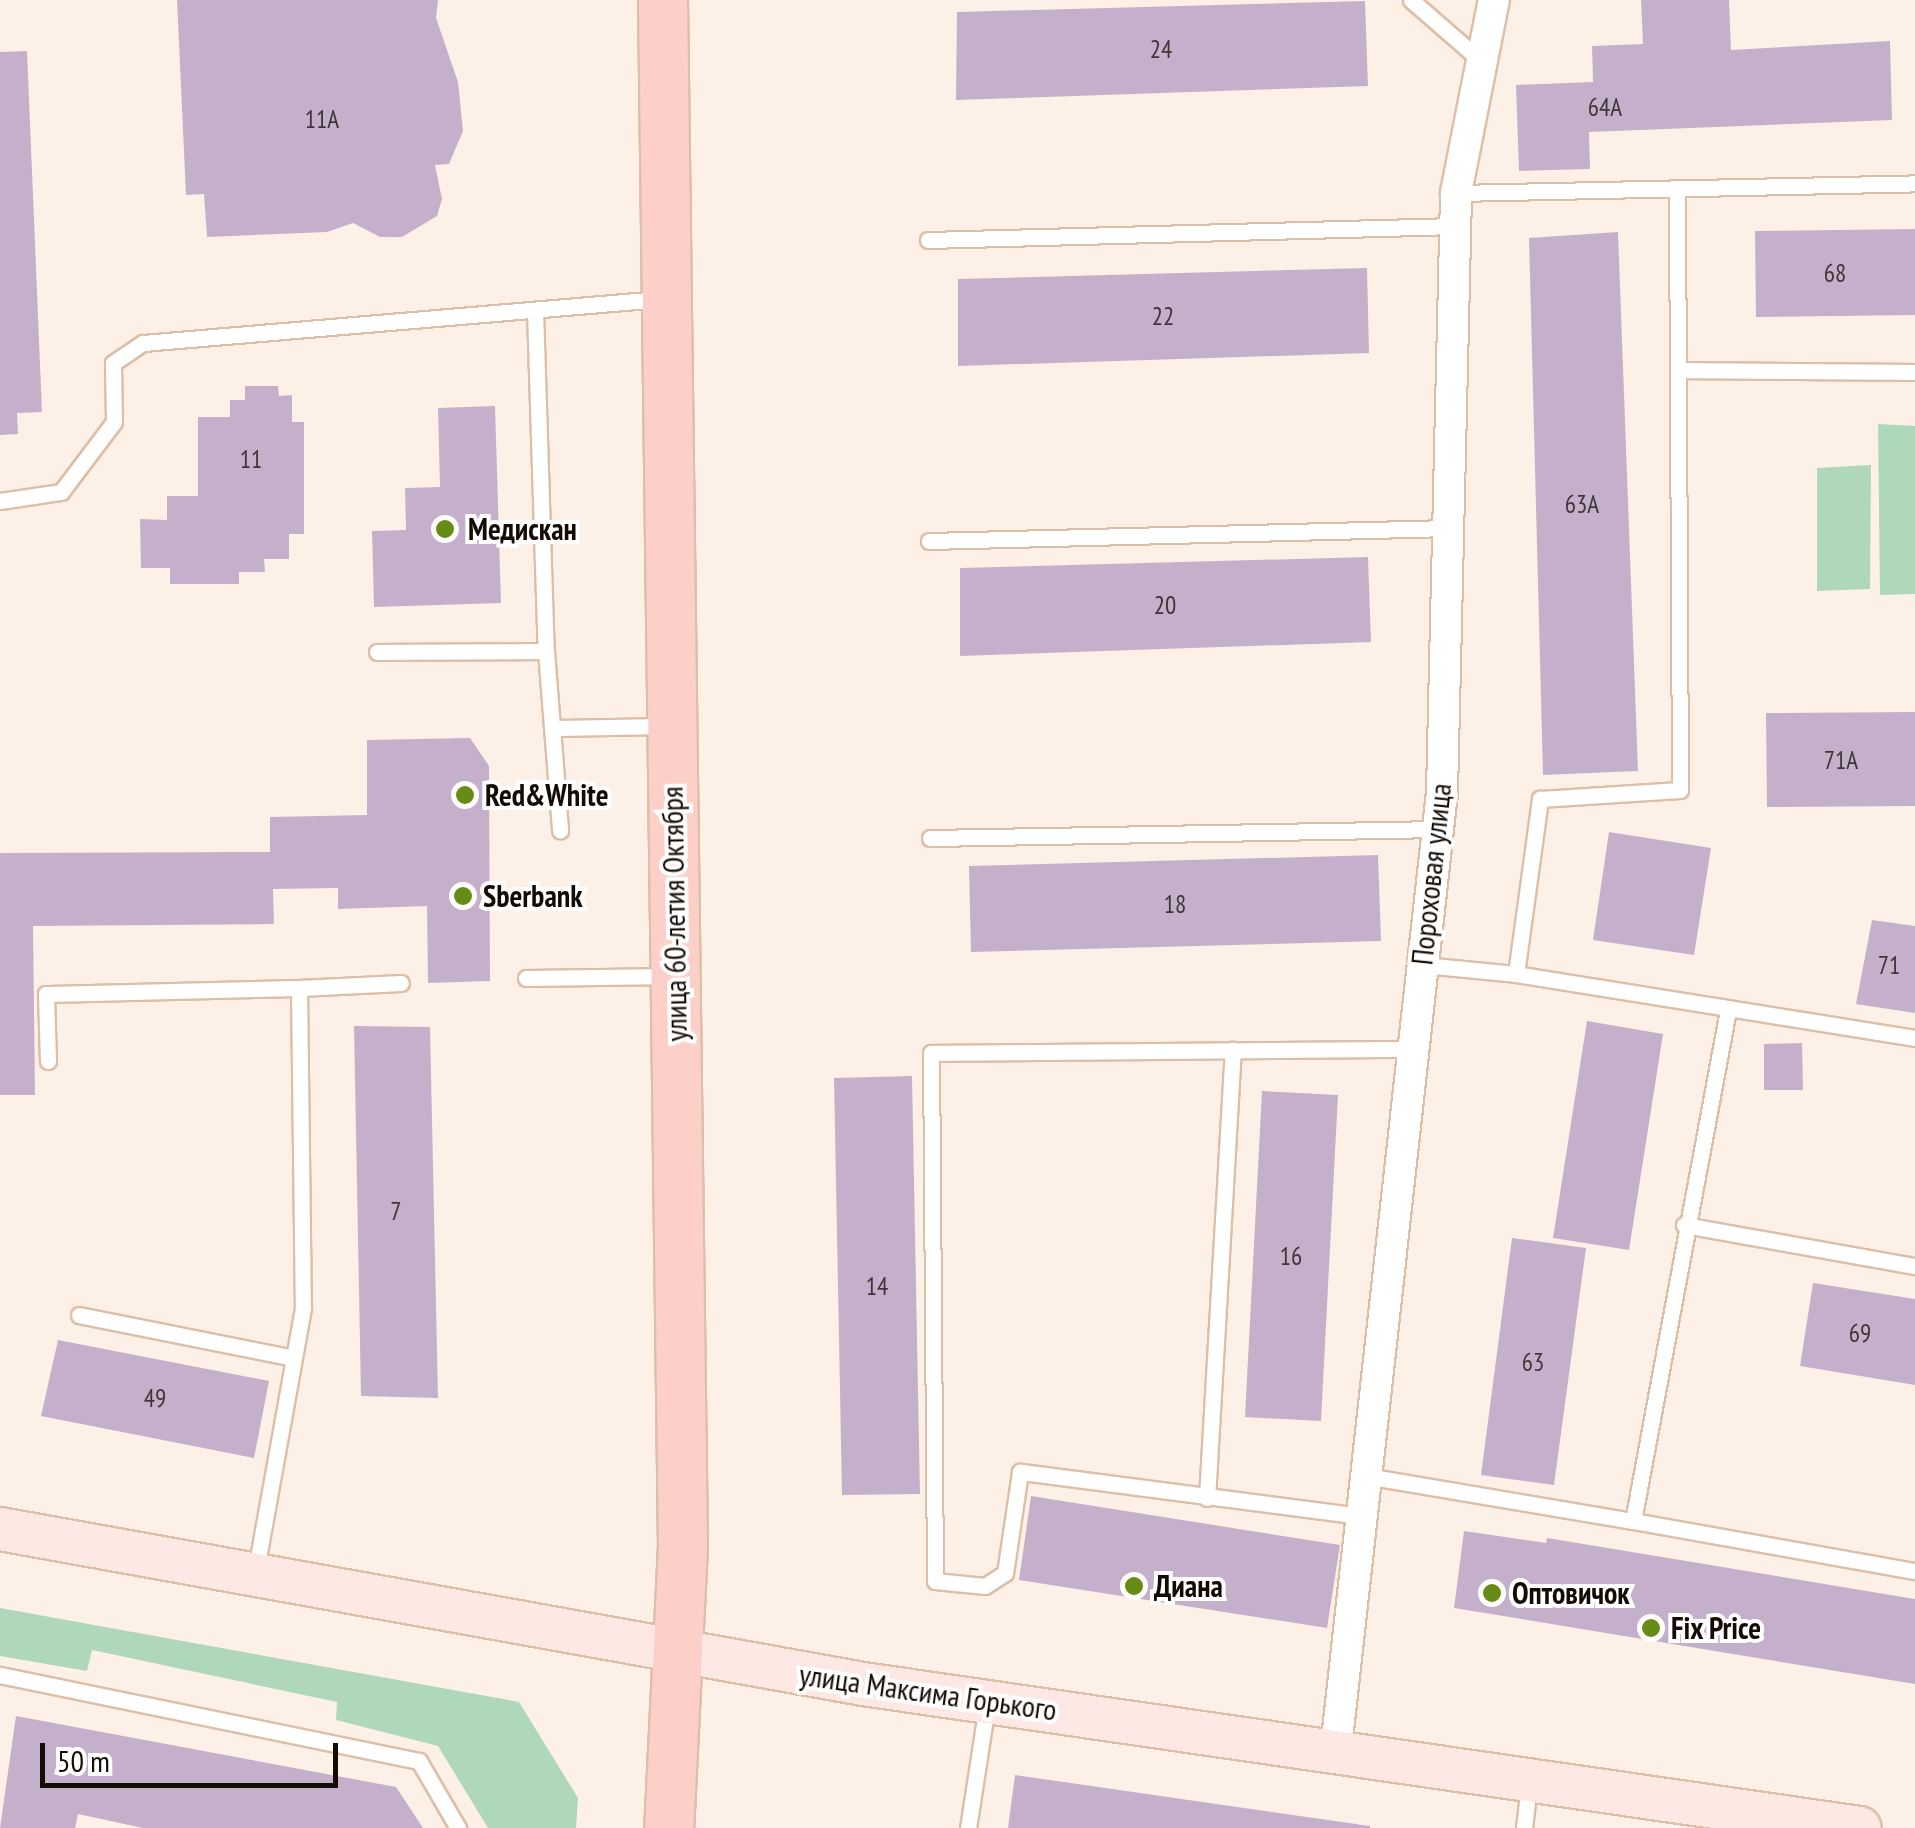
<!DOCTYPE html>
<meta charset="utf-8">
<style>
body{margin:0}
#map{position:relative;width:1915px;height:1828px;overflow:hidden;background:#fdf1e7;font-family:"PT Sans Narrow",sans-serif}
div>[style]{position:absolute}
.green>*{inset:0;background:#aed8b9}
.building>*{inset:0;background:#c5b0cc}
.roads{filter:drop-shadow(2px 0 #ddbfa8) drop-shadow(-2px 0 #ddbfa8) drop-shadow(0 2px #ddbfa8) drop-shadow(0 -2px #ddbfa8)}
.service>*{height:15px;margin:-7.5px;padding:0 7.5px;transform-origin:7.5px;border-radius:7.5px;background:#fff}
.minor>*{height:30px;margin:-15px;padding:0 15px;transform-origin:15px;border-radius:15px;background:#fff}
.secondary>*{height:42px;margin:-21px;padding:0 21px;transform-origin:21px;border-radius:21px;background:#fee8e4}
.primary>*{height:48px;margin:-24px;padding:0 24px;transform-origin:24px;border-radius:24px;background:#fcd0c8}
.dots>*{width:28px;height:28px;translate:-50% -50%;box-sizing:border-box;border:5px solid #fff;border-radius:50%}
span{translate:-50% -50%;white-space:nowrap;text-align:center;line-height:1.15;-webkit-text-stroke:8px #fff;paint-order:stroke}
.number-label{font-size:25px;color:#403436}
.number-label span{-webkit-text-stroke-width:0}
.poi-label{font-size:30px;color:#140b04;font-weight:700}
.left{translate:0 -50%;text-align:left}
.street-label{font-size:30px;color:#140b04}
.scale{position:absolute;left:40px;top:1743px;width:298px;height:45px;box-sizing:border-box;border:5px solid #140b04;border-top:0;padding-left:12px;font-size:30px;line-height:35px;white-space:nowrap;color:#140b04;-webkit-text-stroke:8px #fff;paint-order:stroke}
</style>
<div id="map">
<div class="green">
<div style="clip-path:polygon(1878px 424px,1915px 426px,1915px 594px,1880px 595px)"></div>
<div style="clip-path:polygon(1871px 465px,1870px 589px,1817px 591px,1817px 468px)"></div>
<div style="clip-path:polygon(0 1608px,519px 1702px,578px 1798px,576px 1828px,488px 1828px,438px 1746px,336px 1720px,337px 1702px,92px 1650px,87px 1671px,0 1656px)"></div>
</div>
<div class="building">
<div style="clip-path:polygon(177px 0,438px 0,436px 18px,458px 82px,463px 131px,449px 164px,435px 165px,442px 199px,437px 216px,402px 237px,380px 237px,353px 223px,327px 232px,207px 237px,204px 194px,186px 195px)"></div>
<div style="clip-path:polygon(1641px 0,1729px 0,1731px 50px,1890px 41px,1892px 120px,1589px 132px,1590px 169px,1519px 171px,1516px 85px,1593px 82px,1592px 46px,1643px 44px)"></div>
<div style="clip-path:polygon(1365px 1px,1368px 86px,956px 100px,957px 12px)"></div>
<div style="clip-path:polygon(27px 51px,42px 412px,17px 413px,18px 434px,0 435px,0 52px)"></div>
<div style="clip-path:polygon(1915px 229px,1915px 315px,1756px 317px,1755px 231px)"></div>
<div style="clip-path:polygon(1618px 232px,1638px 771px,1543px 775px,1529px 238px)"></div>
<div style="clip-path:polygon(1367px 268px,1369px 353px,958px 366px,958px 279px)"></div>
<div style="clip-path:polygon(245px 386px,278px 386px,279px 396px,292px 395px,292px 422px,304px 422px,304px 534px,289px 534px,289px 559px,264px 559px,265px 572px,239px 572px,239px 584px,170px 584px,170px 568px,141px 568px,140px 519px,167px 520px,167px 496px,198px 496px,198px 417px,230px 417px,230px 400px,245px 400px)"></div>
<div style="clip-path:polygon(495px 406px,501px 603px,374px 607px,372px 531px,406px 530px,405px 488px,440px 487px,438px 408px)"></div>
<div style="clip-path:polygon(1368px 557px,1371px 642px,960px 656px,960px 568px)"></div>
<div style="clip-path:polygon(1915px 712px,1915px 806px,1767px 807px,1766px 713px)"></div>
<div style="clip-path:polygon(470px 738px,489px 766px,490px 981px,428px 983px,427px 906px,338px 909px,338px 888px,273px 889px,274px 924px,33px 926px,35px 1095px,0 1095px,0 853px,270px 852px,270px 817px,367px 815px,367px 740px)"></div>
<div style="clip-path:polygon(1609px 832px,1711px 848px,1694px 955px,1593px 940px)"></div>
<div style="clip-path:polygon(1378px 855px,1381px 941px,971px 952px,969px 866px)"></div>
<div style="clip-path:polygon(1872px 920px,1915px 926px,1915px 1013px,1856px 1004px)"></div>
<div style="clip-path:polygon(1587px 1021px,1663px 1034px,1629px 1250px,1553px 1238px)"></div>
<div style="clip-path:polygon(354px 1026px,430px 1027px,438px 1398px,361px 1396px)"></div>
<div style="clip-path:polygon(1802px 1043px,1803px 1090px,1764px 1090px,1764px 1044px)"></div>
<div style="clip-path:polygon(912px 1076px,920px 1494px,842px 1495px,834px 1078px)"></div>
<div style="clip-path:polygon(1262px 1091px,1338px 1095px,1321px 1421px,1245px 1417px)"></div>
<div style="clip-path:polygon(1512px 1238px,1586px 1248px,1554px 1485px,1481px 1475px)"></div>
<div style="clip-path:polygon(1813px 1283px,1915px 1299px,1915px 1385px,1800px 1366px)"></div>
<div style="clip-path:polygon(58px 1340px,269px 1381px,254px 1458px,41px 1416px)"></div>
<div style="clip-path:polygon(1031px 1496px,1340px 1545px,1327px 1628px,1019px 1580px)"></div>
<div style="clip-path:polygon(1464px 1531px,1546px 1543px,1547px 1538px,1915px 1599px,1915px 1684px,1454px 1608px)"></div>
<div style="clip-path:polygon(16px 1716px,396px 1787px,423px 1828px,143px 1828px,78px 1814px,75px 1828px,0 1828px)"></div>
<div style="clip-path:polygon(1015px 1775px,1370px 1826px,1370px 1828px,1008px 1828px)"></div>
</div>
<div class="roads">
<div class="service">
<div style="left:1411px;top:0;width:91px;rotate:41deg"></div>
<div style="left:1456px;top:193px;width:459px;rotate:-1.2deg"></div>
<div style="left:928px;top:240px;width:527px;rotate:-1.52deg"></div>
<div style="left:535px;top:310px;width:341px;rotate:88.2deg"></div>
<div style="left:546px;top:651px;width:180px;rotate:85.5deg"></div>
<div style="left:1679px;top:370px;width:236px;rotate:0.5deg"></div>
<div style="left:0;top:501px;width:62px;rotate:-8.4deg"></div>
<div style="left:61px;top:492px;width:88px;rotate:-52.9deg"></div>
<div style="left:114px;top:422px;width:59px;rotate:-91deg"></div>
<div style="left:113px;top:363px;width:36px;rotate:-34deg"></div>
<div style="left:143px;top:343px;width:518px;rotate:-4.87deg"></div>
<div style="left:929px;top:541px;width:519px;rotate:-1.43deg"></div>
<div style="left:377px;top:652px;width:169px;rotate:-0.3deg"></div>
<div style="left:552px;top:728px;width:116px;rotate:-1deg"></div>
<div style="left:930px;top:838px;width:508px;rotate:-1.01deg"></div>
<div style="left:1423px;top:965px;width:93px;rotate:5.5deg"></div>
<div style="left:1516px;top:974px;width:177px;rotate:-82.2deg"></div>
<div style="left:1540px;top:799px;width:140px;rotate:-3.7deg"></div>
<div style="left:1680px;top:790px;width:602px;rotate:-90.29deg"></div>
<div style="left:1516px;top:974px;width:404px;rotate:9.1deg"></div>
<div style="left:526px;top:978px;width:145px;rotate:-0.8deg"></div>
<div style="left:299px;top:988px;width:102px;rotate:-2.8deg"></div>
<div style="left:48px;top:1061px;width:67px;rotate:-91.7deg"></div>
<div style="left:46px;top:994px;width:253px;rotate:-1.4deg"></div>
<div style="left:299px;top:988px;width:320px;rotate:89.3deg"></div>
<div style="left:303px;top:1308px;width:266px;rotate:100.2deg"></div>
<div style="left:1684px;top:1225px;width:235px;rotate:10.1deg"></div>
<div style="left:79px;top:1315px;width:215px;rotate:11.3deg"></div>
<div style="left:1366px;top:1476px;width:271px;rotate:9.6deg"></div>
<div style="left:1633px;top:1521px;width:520px;rotate:-79.47deg"></div>
<div style="left:1207px;top:1498px;width:449px;rotate:-86.7deg"></div>
<div style="left:1361px;top:1516px;width:344px;rotate:-172.6deg"></div>
<div style="left:1020px;top:1472px;width:102px;rotate:98.4deg"></div>
<div style="left:1005px;top:1573px;width:24px;rotate:147deg"></div>
<div style="left:985px;top:1586px;width:50px;rotate:-174.3deg"></div>
<div style="left:935px;top:1581px;width:528px;rotate:-90.43deg"></div>
<div style="left:931px;top:1053px;width:481px;rotate:-0.5deg"></div>
<div style="left:1633px;top:1521px;width:286px;rotate:10.1deg"></div>
<div style="left:0;top:1675px;width:428px;rotate:11.6deg"></div>
<div style="left:419px;top:1761px;width:78px;rotate:59.8deg"></div>
<div style="left:968px;top:1828px;width:124px;rotate:-81.2deg"></div>
<div style="left:1524px;top:1828px;width:43px;rotate:-83.4deg"></div>
</div>
<div class="minor">
<div style="left:1336px;top:1748px;width:961px;rotate:-83.67deg"></div>
<div style="left:1442px;top:793px;width:600px;rotate:-88.66deg"></div>
<div style="left:1456px;top:193px;width:197px;rotate:-78.9deg"></div>
</div>
<div class="secondary">
<div style="left:0;top:1529px;width:877px;rotate:10.18deg"></div>
<div style="left:863px;top:1684px;width:1007px;rotate:8.22deg"></div>
</div>
<div class="primary">
<div style="left:663px;top:0;width:1546px;rotate:89.26deg"></div>
<div style="left:683px;top:1546px;width:282px;rotate:92.8deg"></div>
</div>
</div>
<div class="dots">
<div style="left:445px;top:529px;background:#678c16"></div>
<div style="left:465px;top:795px;background:#678c16"></div>
<div style="left:463px;top:896px;background:#678c16"></div>
<div style="left:1134px;top:1586px;background:#678c16"></div>
<div style="left:1492px;top:1593px;background:#678c16"></div>
<div style="left:1651px;top:1628px;background:#678c16"></div>
</div>
<div class="number-label">
<span style="left:1161px;top:49px">24</span>
<span style="left:1605px;top:107px">64А</span>
<span style="left:322px;top:119px">11А</span>
<span style="left:1835px;top:273px">68</span>
<span style="left:1163px;top:316px">22</span>
<span style="left:251px;top:459px">11</span>
<span style="left:1582px;top:504px">63А</span>
<span style="left:1165px;top:605px">20</span>
<span style="left:1841px;top:760px">71А</span>
<span style="left:1175px;top:904px">18</span>
<span style="left:1889px;top:965px">71</span>
<span style="left:396px;top:1211px">7</span>
<span style="left:1291px;top:1256px">16</span>
<span style="left:877px;top:1286px">14</span>
<span style="left:1860px;top:1333px">69</span>
<span style="left:1533px;top:1362px">63</span>
<span style="left:155px;top:1398px">49</span>
</div>
<div class="poi-label">
<span class="left" style="left:468px;top:529px">Медискан</span>
<span class="left" style="left:485px;top:795px">Red&amp;White</span>
<span class="left" style="left:483px;top:896px">Sberbank</span>
<span class="left" style="left:1154px;top:1586px">Диана</span>
<span class="left" style="left:1512px;top:1593px">Оптовичок</span>
<span class="left" style="left:1671px;top:1628px">Fix Price</span>
</div>
<div class="street-label">
<span style="left:1431px;top:874px;rotate:-84deg">Пороховая улица</span>
<span style="left:674px;top:914px;rotate:-91deg">улица 60-летия Октября</span>
<span style="left:928px;top:1692px;rotate:8deg">улица Максима Горького</span>
</div>
<div class="scale">50 m</div>
</div>
